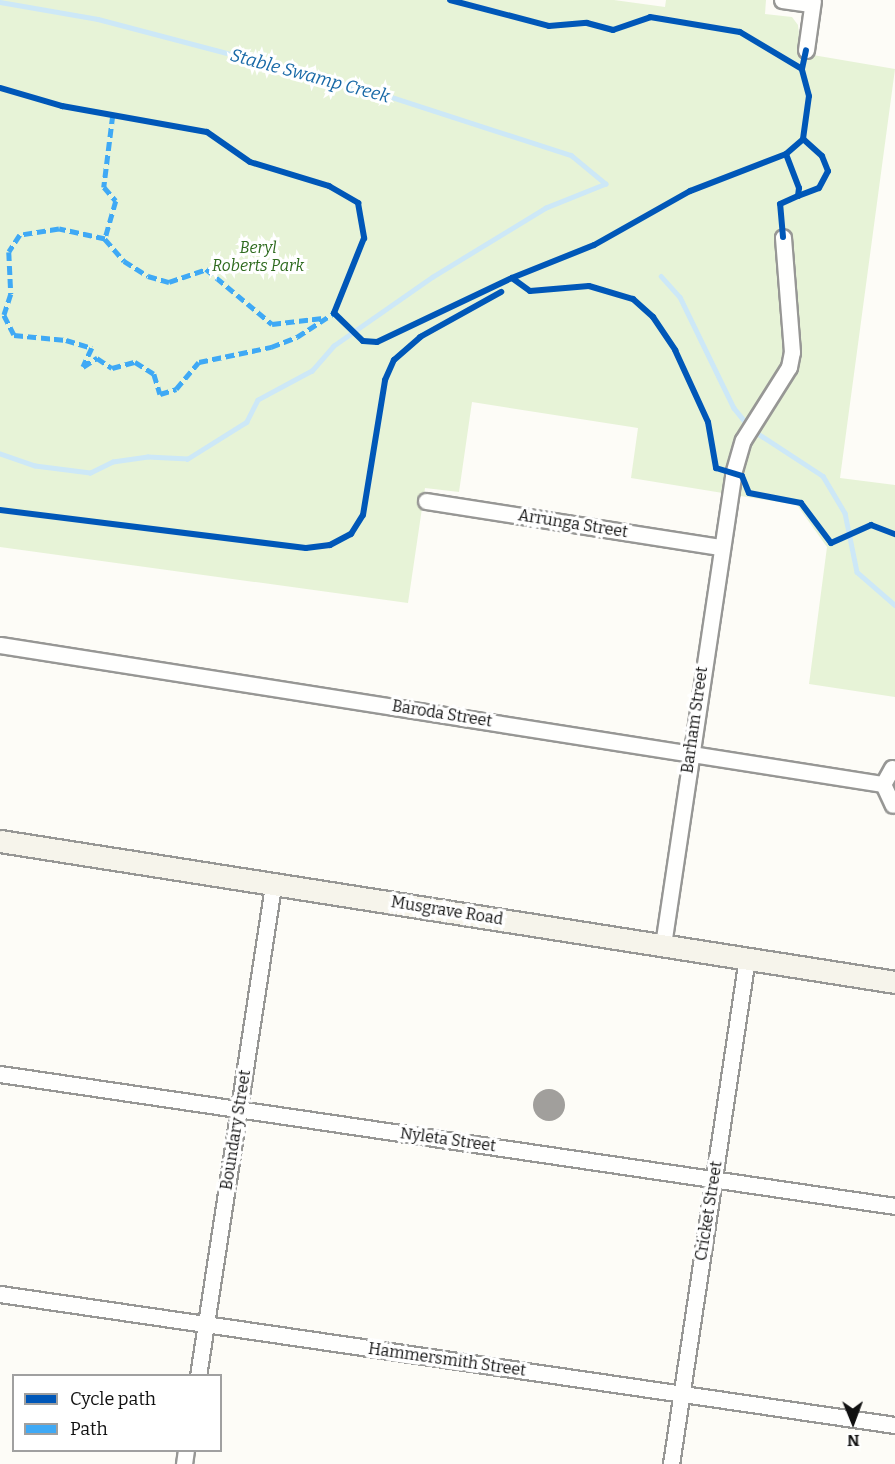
<!DOCTYPE html>
<style>
body{margin:0}
#map{position:relative;width:895px;height:1464px;overflow:hidden;background:#fdfcf7;font-family:Bitter,serif}
div>[style]{position:absolute}
.green>*{inset:0;background:#e7f3d7}
.stream>*{height:4.5px;margin:-2.25px;padding:0 2.25px;transform-origin:2.25px;border-radius:2.25px;background:#cde8f7}
.building>*{inset:0;background:#a19f9c}
.round{border-radius:50%}
.roads{filter:drop-shadow(2px 0 #979795) drop-shadow(-2px 0 #979795) drop-shadow(0 2px #979795) drop-shadow(0 -2px #979795)}
.street>*{height:15px;margin:-7.5px;padding:0 7.5px;transform-origin:7.5px;border-radius:7.5px;background:#fffffe}
.secondary>*{height:21px;margin:-10.5px;padding:0 10.5px;transform-origin:10.5px;border-radius:10.5px;background:#f6f4eb}
.quiet>*{height:4.5px;margin-top:-2.25px;transform-origin:0;background:repeating-linear-gradient(90deg,#3fa9f5 0 9px,transparent 0 13.5px)}
.cycleway>*{height:6px;margin:-3px;padding:0 3px;transform-origin:3px;border-radius:3px;background:#0057b8}
span{translate:-50% -50%;white-space:nowrap;text-align:center;line-height:1.15;-webkit-text-stroke:6px #fff;paint-order:stroke}
.park-label{font-size:16px;color:#2f6b1f;font-style:italic}
.street-label{font-size:16px;color:#111}
.water-label{font-size:18px;color:#1768a6;font-style:italic}
.legend{position:absolute;left:12px;top:1374px;width:210px;height:78px;box-sizing:border-box;background:#fff;border:2px solid #a0a0a0;margin:0;padding:8px 10px;list-style:none;font-size:18px;color:#111}
.legend li{display:flex;align-items:center;gap:12px;height:30px}
.legend b{width:30px;border:2px solid #a0a0a0}
.north{position:absolute;left:823px;top:1392px;width:60px;height:60px;-webkit-text-stroke:4px #fff;paint-order:stroke;rotate:179deg;font-size:16px;font-weight:700;line-height:24px;text-align:center;color:#111}
.north::after{content:'';display:block;margin:auto;width:21px;height:27px;background:#111;clip-path:polygon(50% 0,100% 100%,50% 72%,0 100%)}
</style>
<div id="map">
<div class="green">
<div style="clip-path:polygon(0 0,614px 0,665px 7px,666px 0,766px 0,765px 14px,792px 17px,798px 25px,801px 53px,895px 69px,840px 478px,895px 485px,895px 697px,809px 684px,827px 547px,797px 505px,631px 478px,638px 428px,472px 402px,459px 492px,425px 488px,408px 603px,0 547px)"></div>
</div>
<div class="stream">
<div style="left:0;top:2px;width:99px;rotate:9.8deg"></div>
<div style="left:98px;top:19px;width:294px;rotate:14.8deg"></div>
<div style="left:382px;top:94px;width:199px;rotate:17.9deg"></div>
<div style="left:571px;top:155px;width:45px;rotate:39.6deg"></div>
<div style="left:606px;top:184px;width:65px;rotate:158.2deg"></div>
<div style="left:546px;top:208px;width:132px;rotate:148.6deg"></div>
<div style="left:433px;top:277px;width:121px;rotate:145.1deg"></div>
<div style="left:334px;top:346px;width:33px;rotate:131deg"></div>
<div style="left:312px;top:371px;width:61px;rotate:151.8deg"></div>
<div style="left:258px;top:400px;width:25px;rotate:117deg"></div>
<div style="left:247px;top:422px;width:70px;rotate:147.9deg"></div>
<div style="left:188px;top:459px;width:40px;rotate:-177.1deg"></div>
<div style="left:148px;top:457px;width:35px;rotate:172deg"></div>
<div style="left:113px;top:462px;width:25px;rotate:154deg"></div>
<div style="left:90px;top:473px;width:55px;rotate:-172.7deg"></div>
<div style="left:35px;top:466px;width:37px;rotate:-161deg"></div>
<div style="left:661px;top:276px;width:28px;rotate:48deg"></div>
<div style="left:680px;top:297px;width:123px;rotate:64.1deg"></div>
<div style="left:734px;top:408px;width:22px;rotate:51deg"></div>
<div style="left:754px;top:431px;width:82px;rotate:33.1deg"></div>
<div style="left:823px;top:476px;width:43px;rotate:59.3deg"></div>
<div style="left:845px;top:513px;width:60px;rotate:78.5deg"></div>
<div style="left:857px;top:572px;width:50px;rotate:41deg"></div>
</div>
<div class="building">
<div class="round" style="left:533px;top:1089px;width:32px;height:32px"></div>
</div>
<div class="roads">
<div class="street">
<div style="left:782px;top:0;width:27px;rotate:8deg"></div>
<div style="left:806px;top:50px;width:50px;rotate:-82deg"></div>
<div style="left:426px;top:501px;width:298px;rotate:8.9deg"></div>
<div style="left:0;top:645px;width:894px;rotate:8.95deg"></div>
<div style="left:892px;top:768px;width:18px;rotate:119deg"></div>
<div style="left:883px;top:784px;width:23px;rotate:65deg"></div>
<div style="left:663px;top:945px;width:476px;rotate:-81.5deg"></div>
<div style="left:733px;top:474px;width:35px;rotate:-74deg"></div>
<div style="left:743px;top:440px;width:86px;rotate:-57.8deg"></div>
<div style="left:789px;top:367px;width:15px;rotate:-79deg"></div>
<div style="left:792px;top:352px;width:115px;rotate:-94.5deg"></div>
<div style="left:0;top:1074px;width:905px;rotate:8.39deg"></div>
<div style="left:0;top:1294px;width:905px;rotate:8.33deg"></div>
<div style="left:198px;top:1376px;width:498px;rotate:-81.3deg"></div>
<div style="left:184px;top:1464px;width:14px;rotate:-82deg"></div>
<div style="left:671px;top:1464px;width:512px;rotate:-81.46deg"></div>
</div>
<div class="secondary">
<div style="left:0;top:841px;width:906px;rotate:8.95deg"></div>
</div>
</div>
<div class="quiet">
<div style="left:113px;top:115px;width:73px;rotate:97.1deg"></div>
<div style="left:104px;top:187px;width:18px;rotate:49deg"></div>
<div style="left:116px;top:201px;width:40px;rotate:106deg"></div>
<div style="left:105px;top:239px;width:47px;rotate:-167.7deg"></div>
<div style="left:59px;top:229px;width:39px;rotate:171deg"></div>
<div style="left:20px;top:235px;width:20px;rotate:123deg"></div>
<div style="left:9px;top:252px;width:42px;rotate:87.3deg"></div>
<div style="left:11px;top:294px;width:22px;rotate:108deg"></div>
<div style="left:4px;top:315px;width:22px;rotate:63deg"></div>
<div style="left:14px;top:335px;width:52px;rotate:5.5deg"></div>
<div style="left:66px;top:340px;width:27px;rotate:17deg"></div>
<div style="left:92px;top:348px;width:21px;rotate:115deg"></div>
<div style="left:83px;top:367px;width:17px;rotate:-33deg"></div>
<div style="left:97px;top:358px;width:18px;rotate:34deg"></div>
<div style="left:112px;top:368px;width:24px;rotate:-15deg"></div>
<div style="left:135px;top:362px;width:22px;rotate:32deg"></div>
<div style="left:154px;top:374px;width:21px;rotate:73deg"></div>
<div style="left:160px;top:394px;width:17px;rotate:-17deg"></div>
<div style="left:176px;top:389px;width:35px;rotate:-50deg"></div>
<div style="left:199px;top:362px;width:74px;rotate:-11.8deg"></div>
<div style="left:271px;top:347px;width:28px;rotate:-21deg"></div>
<div style="left:297px;top:337px;width:44px;rotate:-33deg"></div>
<div style="left:105px;top:239px;width:29px;rotate:49deg"></div>
<div style="left:124px;top:261px;width:28px;rotate:32deg"></div>
<div style="left:148px;top:276px;width:22px;rotate:16deg"></div>
<div style="left:169px;top:282px;width:39px;rotate:-19deg"></div>
<div style="left:206px;top:269px;width:86px;rotate:39.8deg"></div>
<div style="left:272px;top:324px;width:51px;rotate:-6.7deg"></div>
</div>
<div class="cycleway">
<div style="left:450px;top:0;width:102px;rotate:14.7deg"></div>
<div style="left:549px;top:26px;width:38px;rotate:-5deg"></div>
<div style="left:587px;top:23px;width:27px;rotate:15deg"></div>
<div style="left:613px;top:30px;width:39px;rotate:-19deg"></div>
<div style="left:650px;top:17px;width:91px;rotate:9.5deg"></div>
<div style="left:740px;top:32px;width:72px;rotate:30.8deg"></div>
<div style="left:0;top:88px;width:65px;rotate:16.2deg"></div>
<div style="left:62px;top:106px;width:147px;rotate:10.2deg"></div>
<div style="left:207px;top:132px;width:52px;rotate:34.9deg"></div>
<div style="left:250px;top:162px;width:83px;rotate:16.9deg"></div>
<div style="left:329px;top:186px;width:34px;rotate:30deg"></div>
<div style="left:358px;top:203px;width:36px;rotate:80deg"></div>
<div style="left:364px;top:238px;width:81px;rotate:111.8deg"></div>
<div style="left:334px;top:313px;width:40px;rotate:44deg"></div>
<div style="left:363px;top:341px;width:14px;rotate:4deg"></div>
<div style="left:377px;top:342px;width:149px;rotate:-25.4deg"></div>
<div style="left:786px;top:154px;width:103px;rotate:158.9deg"></div>
<div style="left:690px;top:191px;width:110px;rotate:150.6deg"></div>
<div style="left:594px;top:245px;width:88px;rotate:158.1deg"></div>
<div style="left:512px;top:278px;width:22px;rotate:36deg"></div>
<div style="left:530px;top:291px;width:59px;rotate:-4.8deg"></div>
<div style="left:589px;top:286px;width:46px;rotate:16.5deg"></div>
<div style="left:633px;top:299px;width:27px;rotate:42deg"></div>
<div style="left:653px;top:317px;width:40px;rotate:56deg"></div>
<div style="left:675px;top:350px;width:79px;rotate:65.4deg"></div>
<div style="left:708px;top:422px;width:47px;rotate:80.1deg"></div>
<div style="left:716px;top:468px;width:27px;rotate:17deg"></div>
<div style="left:742px;top:476px;width:18px;rotate:68deg"></div>
<div style="left:749px;top:493px;width:53px;rotate:10.9deg"></div>
<div style="left:801px;top:503px;width:50px;rotate:53.1deg"></div>
<div style="left:831px;top:543px;width:44px;rotate:-24.2deg"></div>
<div style="left:871px;top:525px;width:26px;rotate:21deg"></div>
<div style="left:798px;top:196px;width:22px;rotate:-21deg"></div>
<div style="left:819px;top:188px;width:19px;rotate:-62deg"></div>
<div style="left:828px;top:171px;width:16px;rotate:-112deg"></div>
<div style="left:822px;top:156px;width:25px;rotate:-138deg"></div>
<div style="left:783px;top:237px;width:33px;rotate:-95deg"></div>
<div style="left:780px;top:204px;width:20px;rotate:-24deg"></div>
<div style="left:798px;top:196px;width:8px;rotate:-83deg"></div>
<div style="left:799px;top:188px;width:36px;rotate:-111deg"></div>
<div style="left:786px;top:154px;width:23px;rotate:-41deg"></div>
<div style="left:803px;top:139px;width:43px;rotate:-82.1deg"></div>
<div style="left:809px;top:96px;width:28px;rotate:-105deg"></div>
<div style="left:802px;top:69px;width:19px;rotate:-78deg"></div>
<div style="left:0;top:510px;width:308px;rotate:7.1deg"></div>
<div style="left:306px;top:548px;width:24px;rotate:-7deg"></div>
<div style="left:330px;top:545px;width:24px;rotate:-28deg"></div>
<div style="left:351px;top:534px;width:22px;rotate:-58deg"></div>
<div style="left:363px;top:515px;width:137px;rotate:-80.7deg"></div>
<div style="left:385px;top:380px;width:22px;rotate:-66deg"></div>
<div style="left:394px;top:360px;width:35px;rotate:-41deg"></div>
<div style="left:420px;top:337px;width:93px;rotate:-29.1deg"></div>
</div>
<div class="park-label">
<span style="left:258px;top:257px">Beryl<br>Roberts Park</span>
</div>
<div class="street-label">
<span style="left:573px;top:524px;rotate:9deg">Arrunga Street</span>
<span style="left:442px;top:714px;rotate:9deg">Baroda Street</span>
<span style="left:695px;top:720px;rotate:-82deg">Barham Street</span>
<span style="left:447px;top:911px;rotate:9deg">Musgrave Road</span>
<span style="left:236px;top:1130px;rotate:-81deg">Boundary Street</span>
<span style="left:448px;top:1140px;rotate:8deg">Nyleta Street</span>
<span style="left:709px;top:1211px;rotate:-81deg">Cricket Street</span>
<span style="left:447px;top:1360px;rotate:8deg">Hammersmith Street</span>
</div>
<div class="water-label">
<span style="left:310px;top:76px;rotate:15deg">Stable Swamp Creek</span>
</div>
<ul class="legend">
<li><b style="height:8px;background:#0057b8"></b>Cycle path</li>
<li><b style="height:8px;background:#3fa9f5"></b>Path</li>
</ul>
<div class="north">N</div>
</div>
